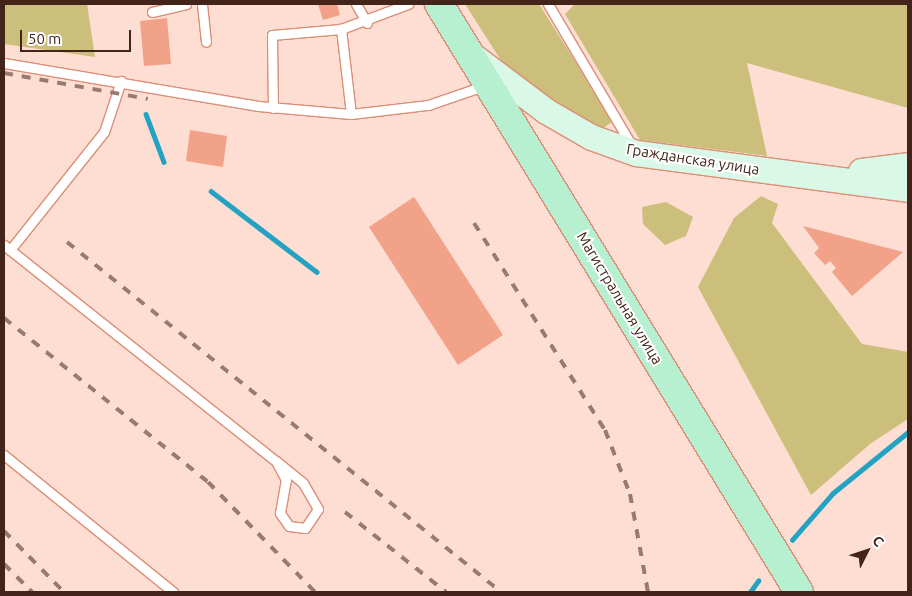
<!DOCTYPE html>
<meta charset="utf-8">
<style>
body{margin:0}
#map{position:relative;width:912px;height:596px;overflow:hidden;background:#feddd2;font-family:Ubuntu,sans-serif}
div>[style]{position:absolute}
.green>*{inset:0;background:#ccbe7b}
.stream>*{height:4.5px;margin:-2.25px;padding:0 2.25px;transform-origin:2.25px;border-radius:2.25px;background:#23a3c1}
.building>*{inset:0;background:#f1a289}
.roads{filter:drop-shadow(1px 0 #db8e76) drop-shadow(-1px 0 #db8e76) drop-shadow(0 1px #db8e76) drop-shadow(0 -1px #db8e76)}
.lane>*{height:9px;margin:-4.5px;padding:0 4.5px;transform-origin:4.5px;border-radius:4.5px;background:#fff}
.secondary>*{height:25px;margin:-12.5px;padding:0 12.5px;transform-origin:12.5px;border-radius:12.5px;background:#daf8e7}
.primary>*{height:28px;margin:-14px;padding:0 14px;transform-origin:14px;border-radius:14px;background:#b6f0d0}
.rail>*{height:4px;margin-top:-2px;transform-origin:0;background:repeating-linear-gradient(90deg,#997a6f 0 9px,transparent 0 18px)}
span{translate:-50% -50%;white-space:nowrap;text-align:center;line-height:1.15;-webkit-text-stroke:4px #fff;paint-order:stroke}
.street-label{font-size:15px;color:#42241a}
.frame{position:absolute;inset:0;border:5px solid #42241a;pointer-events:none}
.north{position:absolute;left:842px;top:526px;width:50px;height:50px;-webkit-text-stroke:4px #fff;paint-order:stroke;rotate:49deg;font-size:14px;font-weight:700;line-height:20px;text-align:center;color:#42241a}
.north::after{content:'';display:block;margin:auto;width:18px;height:22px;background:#42241a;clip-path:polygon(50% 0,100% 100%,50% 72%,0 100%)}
.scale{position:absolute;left:20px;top:30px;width:111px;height:22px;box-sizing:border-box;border:2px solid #42241a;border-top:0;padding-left:6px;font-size:15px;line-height:18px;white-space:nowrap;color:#42241a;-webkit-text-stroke:4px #fff;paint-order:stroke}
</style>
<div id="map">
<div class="green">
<div style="clip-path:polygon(4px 4px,87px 4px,95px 57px,4px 44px)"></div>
<div style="clip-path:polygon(465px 4px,539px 4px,613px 121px,597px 133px,544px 102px,500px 59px)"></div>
<div style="clip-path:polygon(575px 4px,908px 4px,908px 108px,747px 63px,767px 156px,640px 140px,565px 14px)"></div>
<div style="clip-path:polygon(761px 196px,778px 204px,772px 223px,862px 344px,908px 352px,908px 419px,870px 444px,811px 495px,698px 287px,734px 218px)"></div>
<div style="clip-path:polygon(666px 202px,693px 217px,686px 236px,665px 245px,643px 224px,642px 207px)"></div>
</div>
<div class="stream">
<div style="left:146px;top:114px;width:51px;rotate:69.4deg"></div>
<div style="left:211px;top:191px;width:133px;rotate:37.4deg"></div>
<div style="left:792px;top:540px;width:62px;rotate:-48.9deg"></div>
<div style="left:833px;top:493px;width:97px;rotate:-39.1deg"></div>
<div style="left:750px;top:592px;width:14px;rotate:-54deg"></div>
</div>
<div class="building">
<div style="clip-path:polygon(318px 4px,337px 4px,340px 15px,323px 20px)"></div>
<div style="clip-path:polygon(167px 18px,171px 64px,144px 66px,140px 21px)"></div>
<div style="clip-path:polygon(190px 130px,227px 136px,223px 167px,186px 161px)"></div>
<div style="clip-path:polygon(414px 197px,503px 335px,458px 365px,369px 227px)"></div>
<div style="clip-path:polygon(803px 226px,903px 252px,852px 296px,832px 272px,836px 268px,830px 261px,825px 265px,814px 253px,819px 248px)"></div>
</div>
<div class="roads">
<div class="lane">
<div style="left:202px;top:4px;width:38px;rotate:84deg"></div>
<div style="left:356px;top:4px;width:22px;rotate:60deg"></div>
<div style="left:548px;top:4px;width:165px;rotate:59.4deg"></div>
<div style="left:152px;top:12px;width:35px;rotate:-13deg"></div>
<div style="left:4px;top:63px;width:258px;rotate:9.6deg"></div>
<div style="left:258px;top:106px;width:93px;rotate:4.9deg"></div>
<div style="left:351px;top:114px;width:78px;rotate:-6.7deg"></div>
<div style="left:428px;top:105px;width:61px;rotate:-19deg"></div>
<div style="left:273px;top:108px;width:73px;rotate:-90.8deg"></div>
<div style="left:272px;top:35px;width:69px;rotate:-5deg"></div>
<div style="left:351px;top:114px;width:86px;rotate:-96.7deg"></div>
<div style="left:341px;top:29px;width:72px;rotate:-20.5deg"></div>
<div style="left:4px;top:245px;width:347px;rotate:38.5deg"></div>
<div style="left:276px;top:461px;width:35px;rotate:39deg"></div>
<div style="left:303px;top:483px;width:30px;rotate:60deg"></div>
<div style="left:318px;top:509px;width:23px;rotate:124deg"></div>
<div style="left:305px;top:528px;width:16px;rotate:-173deg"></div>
<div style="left:289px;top:526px;width:16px;rotate:-125deg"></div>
<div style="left:280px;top:513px;width:34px;rotate:-80deg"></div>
<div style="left:286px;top:480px;width:21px;rotate:-118deg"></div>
<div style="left:10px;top:250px;width:151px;rotate:-51.5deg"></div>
<div style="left:104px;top:132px;width:54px;rotate:-71.6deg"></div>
<div style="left:4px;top:455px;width:218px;rotate:39deg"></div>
</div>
<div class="secondary">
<div style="left:473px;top:56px;width:91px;rotate:37deg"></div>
<div style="left:546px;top:111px;width:52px;rotate:30deg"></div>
<div style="left:591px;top:137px;width:48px;rotate:19.6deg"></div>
<div style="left:636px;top:153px;width:274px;rotate:7.5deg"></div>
<div style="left:861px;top:171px;width:47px;rotate:-7.3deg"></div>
</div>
<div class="primary">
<div style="left:439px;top:4px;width:689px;rotate:58.52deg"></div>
</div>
</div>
<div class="rail">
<div style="left:4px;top:73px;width:146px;rotate:10.2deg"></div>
<div style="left:474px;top:223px;width:245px;rotate:57.7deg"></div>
<div style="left:605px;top:430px;width:69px;rotate:68.7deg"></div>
<div style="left:630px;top:494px;width:100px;rotate:79.6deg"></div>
<div style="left:67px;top:242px;width:558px;rotate:38.88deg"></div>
<div style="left:4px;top:318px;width:262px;rotate:38.8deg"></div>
<div style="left:208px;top:482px;width:153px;rotate:45.8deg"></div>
<div style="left:345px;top:512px;width:129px;rotate:38.4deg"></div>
<div style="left:4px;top:531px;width:86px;rotate:45.5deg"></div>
<div style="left:4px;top:564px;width:40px;rotate:45deg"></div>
</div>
<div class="street-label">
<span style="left:693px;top:159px;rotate:9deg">Гражданская улица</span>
<span style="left:620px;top:298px;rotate:59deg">Магистральная улица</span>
</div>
<div class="frame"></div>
<div class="north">С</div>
<div class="scale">50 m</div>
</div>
